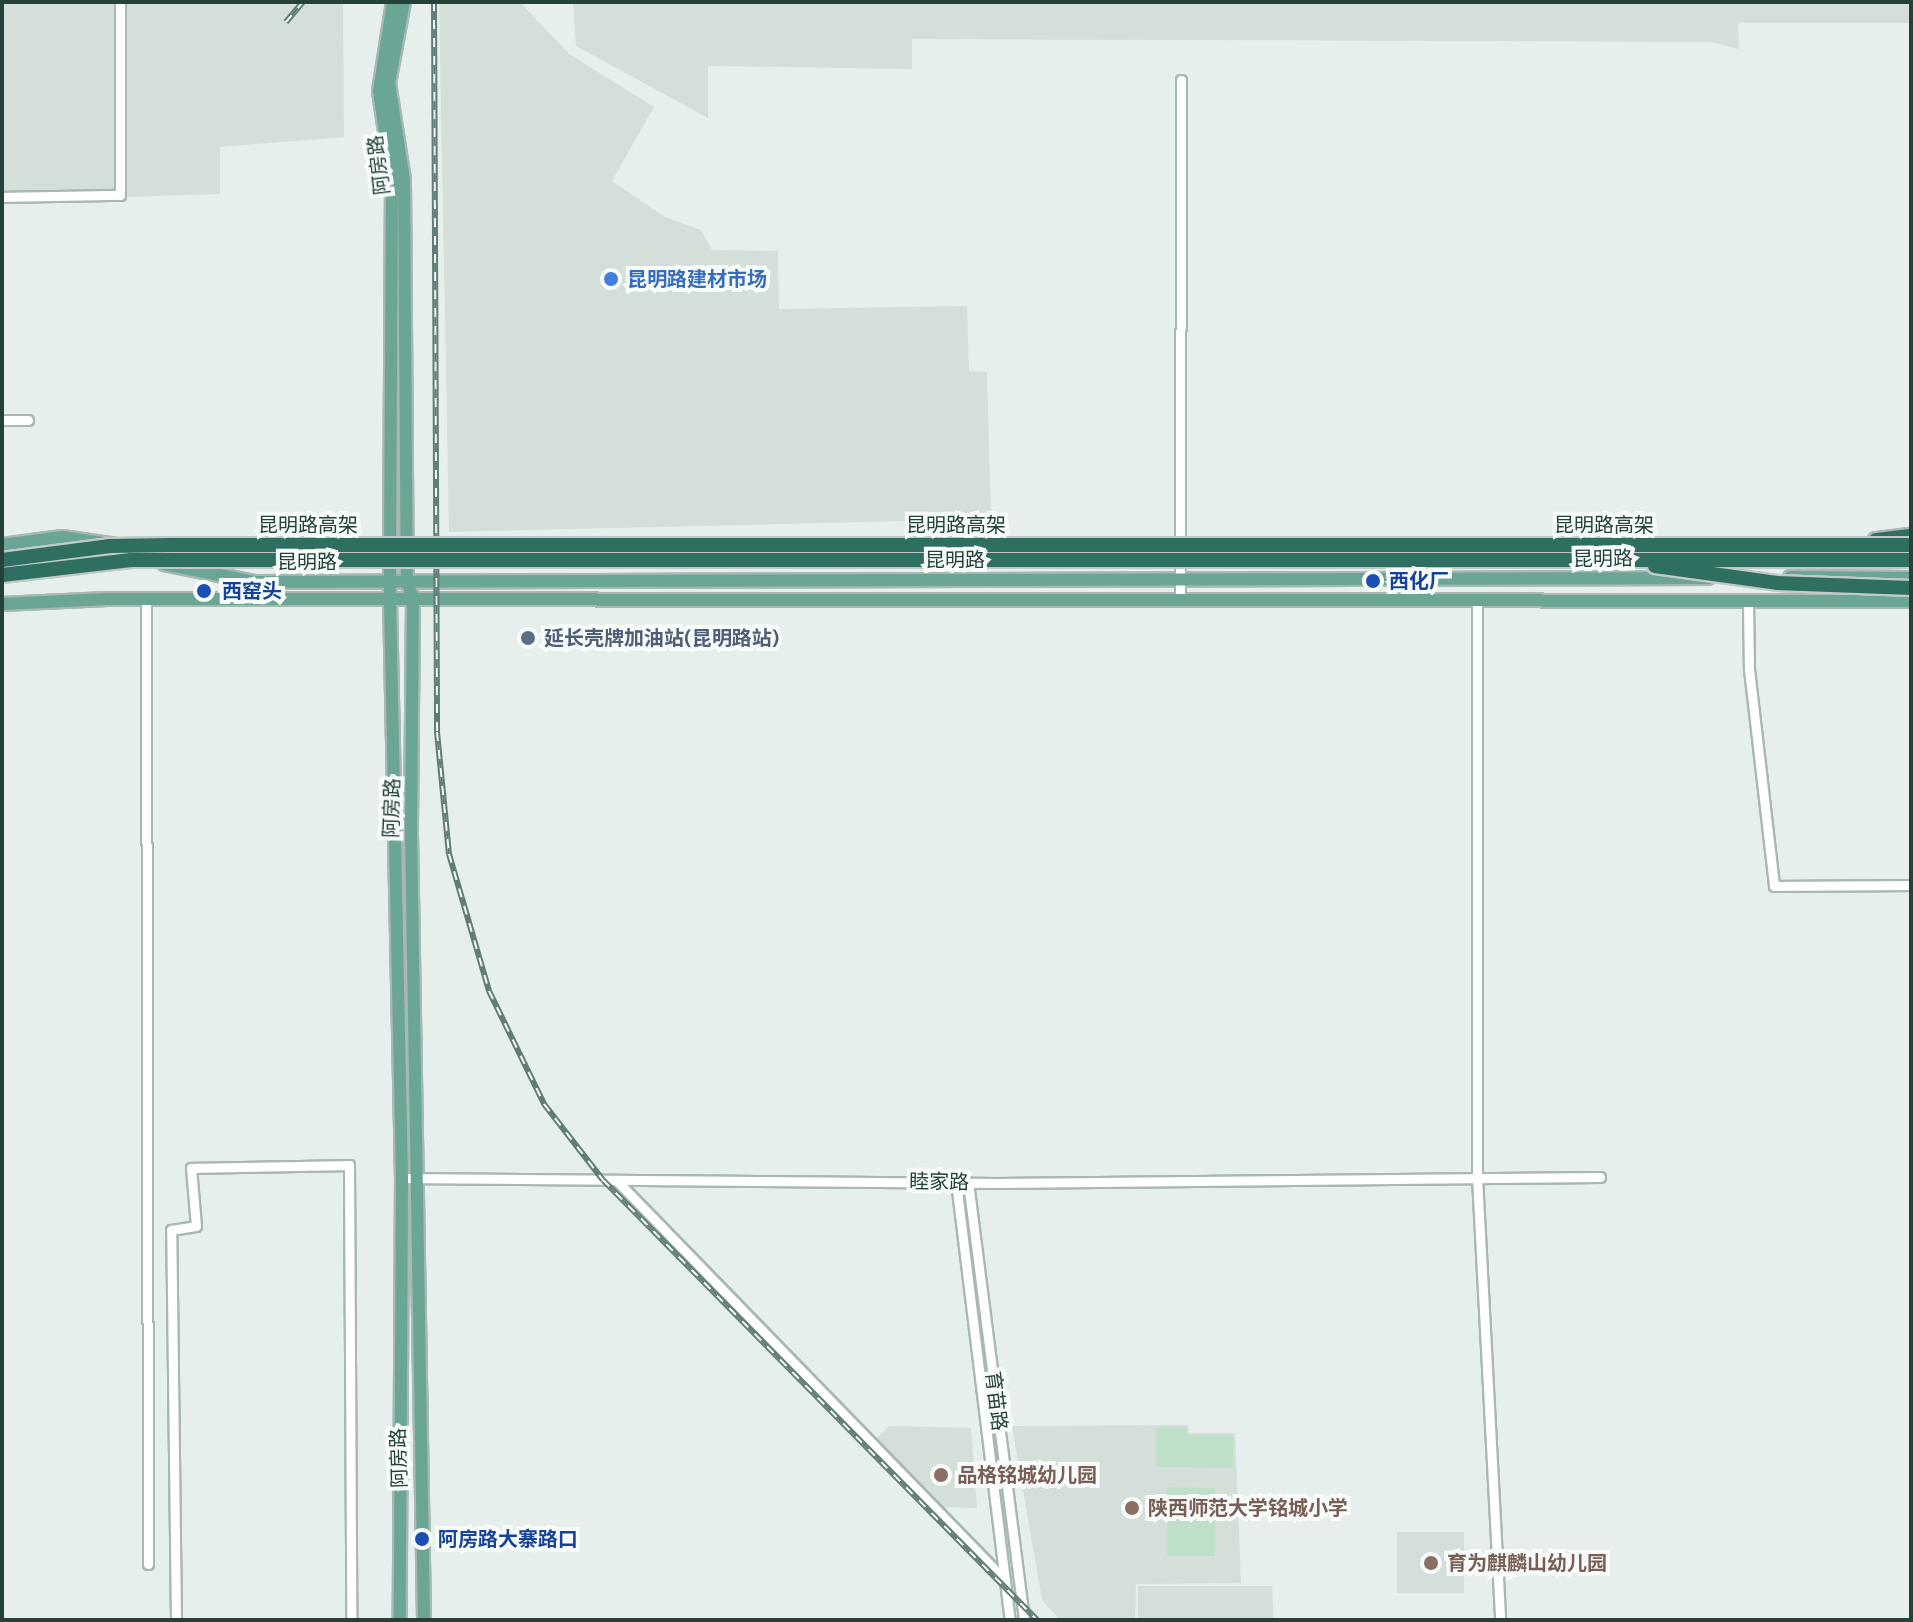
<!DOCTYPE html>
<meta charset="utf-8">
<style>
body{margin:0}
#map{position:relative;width:1913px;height:1622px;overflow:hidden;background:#e6efeb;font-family:Figtree,"Noto Sans SC",sans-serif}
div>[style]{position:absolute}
.built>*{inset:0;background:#d4dfda}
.green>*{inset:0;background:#bfe0c8}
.roads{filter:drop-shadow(2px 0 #a8b8b2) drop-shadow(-2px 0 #a8b8b2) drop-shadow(0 2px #a8b8b2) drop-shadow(0 -2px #a8b8b2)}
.minor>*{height:9px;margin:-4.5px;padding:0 4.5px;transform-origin:4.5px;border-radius:4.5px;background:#fff}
.major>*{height:12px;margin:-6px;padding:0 6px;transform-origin:6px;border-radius:6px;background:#6aa596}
.highway>*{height:14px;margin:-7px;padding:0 7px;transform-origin:7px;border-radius:7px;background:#2f6f62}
.rail>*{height:6px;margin-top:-3px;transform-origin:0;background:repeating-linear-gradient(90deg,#f7fbf9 0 9px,#5f7d75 0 18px);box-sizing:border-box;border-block:2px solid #5f7d75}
.bridges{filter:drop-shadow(2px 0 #c2cac8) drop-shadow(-2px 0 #c2cac8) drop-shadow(0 2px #c2cac8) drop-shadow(0 -2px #c2cac8)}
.highway-bridge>*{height:14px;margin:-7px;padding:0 7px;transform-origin:7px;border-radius:7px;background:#2f6f62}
.dots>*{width:22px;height:22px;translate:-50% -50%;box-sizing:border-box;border:4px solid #f7fbf9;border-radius:50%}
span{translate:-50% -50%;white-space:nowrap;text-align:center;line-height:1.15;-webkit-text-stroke:8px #f7fbf9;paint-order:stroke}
.street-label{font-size:20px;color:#24423a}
.shop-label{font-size:20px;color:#366cbe;font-weight:700}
.left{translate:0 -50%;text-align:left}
.transit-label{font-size:20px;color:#164399;font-weight:700}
.service-label{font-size:20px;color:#4e5e75;font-weight:700}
.education-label{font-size:20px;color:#785e54;font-weight:700}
.frame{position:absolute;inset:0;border:4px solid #24423a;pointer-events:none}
</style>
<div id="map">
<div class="built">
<div style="clip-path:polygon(2px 2px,343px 2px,344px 137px,220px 147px,220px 194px,2px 201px)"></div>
<div style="clip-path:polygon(439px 2px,520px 2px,569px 54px,654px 107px,612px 181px,665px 217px,701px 230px,712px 250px,778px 251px,779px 309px,967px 306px,969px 371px,987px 372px,991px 519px,449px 532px)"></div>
<div style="clip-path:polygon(573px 2px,1911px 2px,1911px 23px,1738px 23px,1739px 49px,1710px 42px,912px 39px,912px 69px,708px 66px,708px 118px,576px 46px)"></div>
<div style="clip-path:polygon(1188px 1425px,1189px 1433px,1235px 1433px,1241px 1583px,1136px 1584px,1135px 1620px,1060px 1620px,1042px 1600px,1012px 1426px)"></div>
<div style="clip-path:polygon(889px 1426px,971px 1428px,977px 1508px,942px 1507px,873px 1442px)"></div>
<div style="clip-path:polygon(1397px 1532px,1464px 1532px,1464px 1593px,1397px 1593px)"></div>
<div style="clip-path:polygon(1138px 1586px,1272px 1586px,1274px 1620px,1138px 1620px)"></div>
</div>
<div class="green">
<div style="clip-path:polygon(1187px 1427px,1187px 1435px,1233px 1435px,1233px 1468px,1156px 1467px,1156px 1428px)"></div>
<div style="clip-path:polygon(1167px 1487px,1215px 1488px,1215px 1556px,1167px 1556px)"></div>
</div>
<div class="roads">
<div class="minor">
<div style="left:2px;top:197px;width:118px;rotate:-1deg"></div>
<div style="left:120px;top:195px;width:193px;rotate:-90deg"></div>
<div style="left:2px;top:420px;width:26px"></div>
<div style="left:1477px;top:598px;width:579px;rotate:90deg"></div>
<div style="left:1477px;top:1177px;width:444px;rotate:87deg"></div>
<div style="left:146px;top:599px;width:965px;rotate:89.88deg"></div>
<div style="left:1180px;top:600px;width:520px;rotate:-89.89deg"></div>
<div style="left:1748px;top:601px;width:68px;rotate:89.2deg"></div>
<div style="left:1749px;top:669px;width:218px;rotate:83.4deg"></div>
<div style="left:1774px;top:886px;width:137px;rotate:-0.4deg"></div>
<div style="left:402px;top:1178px;width:595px;rotate:0.48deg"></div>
<div style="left:997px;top:1183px;width:603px;rotate:-0.57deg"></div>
<div style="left:616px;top:1180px;width:558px;rotate:45.8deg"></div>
<div style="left:956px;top:1182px;width:441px;rotate:83deg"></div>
<div style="left:968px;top:1182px;width:442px;rotate:82.7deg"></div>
<div style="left:176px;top:1620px;width:390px;rotate:-90.7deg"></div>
<div style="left:171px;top:1230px;width:25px;rotate:-9deg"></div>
<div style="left:196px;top:1226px;width:58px;rotate:-94.9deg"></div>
<div style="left:191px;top:1168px;width:158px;rotate:-1.1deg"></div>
<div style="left:349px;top:1165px;width:455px;rotate:89.7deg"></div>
</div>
<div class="major">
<div style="left:393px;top:2px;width:90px;rotate:98.9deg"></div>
<div style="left:379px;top:91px;width:90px;rotate:81.7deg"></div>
<div style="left:392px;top:180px;width:420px;rotate:90.3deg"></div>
<div style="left:390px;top:600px;width:578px;rotate:88.81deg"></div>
<div style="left:402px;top:1178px;width:442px;rotate:90.3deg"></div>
<div style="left:404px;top:2px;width:82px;rotate:100.5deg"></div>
<div style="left:389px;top:83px;width:98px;rotate:81.2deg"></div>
<div style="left:404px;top:180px;width:401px;rotate:89.6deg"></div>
<div style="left:407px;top:581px;width:19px;rotate:72deg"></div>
<div style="left:413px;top:599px;width:235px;rotate:90.5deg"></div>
<div style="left:411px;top:834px;width:786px;rotate:89.05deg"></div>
<div style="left:2px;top:545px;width:61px;rotate:-7.6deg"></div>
<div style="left:62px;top:537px;width:55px;rotate:8.4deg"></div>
<div style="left:49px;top:559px;width:41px;rotate:1.4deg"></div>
<div style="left:164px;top:564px;width:93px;rotate:11.2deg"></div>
<div style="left:255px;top:582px;width:1453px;rotate:-0.16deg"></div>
<div style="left:1790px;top:577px;width:121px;rotate:0.5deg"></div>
<div style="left:2px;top:604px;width:105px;rotate:-2.7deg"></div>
<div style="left:107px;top:599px;width:1804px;rotate:0.06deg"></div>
</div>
<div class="highway">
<div style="left:1876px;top:540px;width:35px;rotate:-7deg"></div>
</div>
</div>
<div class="rail">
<div style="left:434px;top:2px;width:730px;rotate:89.76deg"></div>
<div style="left:437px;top:732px;width:123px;rotate:84.4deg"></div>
<div style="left:449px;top:854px;width:143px;rotate:73.7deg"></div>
<div style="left:489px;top:991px;width:126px;rotate:64deg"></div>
<div style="left:544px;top:1104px;width:96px;rotate:52.2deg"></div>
<div style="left:603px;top:1180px;width:618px;rotate:45.39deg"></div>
<div style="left:286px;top:22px;width:26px;rotate:-50deg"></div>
</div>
<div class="bridges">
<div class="highway-bridge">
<div style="left:2px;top:560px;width:109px;rotate:-7.4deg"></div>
<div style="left:110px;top:546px;width:63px;rotate:-0.9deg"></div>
<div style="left:173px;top:545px;width:1738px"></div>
<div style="left:1655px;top:566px;width:123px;rotate:7.9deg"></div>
<div style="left:1777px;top:583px;width:134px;rotate:2.1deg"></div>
<div style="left:2px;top:575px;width:130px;rotate:-6.6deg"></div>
<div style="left:131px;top:560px;width:1780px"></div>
</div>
</div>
<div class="dots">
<div style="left:611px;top:279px;background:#3f7fe0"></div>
<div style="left:1373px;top:581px;background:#1a4fb4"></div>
<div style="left:204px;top:591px;background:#1a4fb4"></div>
<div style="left:528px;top:638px;background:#5c6f8a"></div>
<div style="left:941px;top:1475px;background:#8d6e63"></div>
<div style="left:1132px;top:1508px;background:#8d6e63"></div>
<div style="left:422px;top:1539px;background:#1a4fb4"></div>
<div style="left:1431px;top:1563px;background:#8d6e63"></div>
</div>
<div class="street-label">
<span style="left:379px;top:165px;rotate:-97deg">阿房路</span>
<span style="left:308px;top:525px">昆明路高架</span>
<span style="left:956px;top:525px">昆明路高架</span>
<span style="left:1604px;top:525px">昆明路高架</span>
<span style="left:1603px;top:559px;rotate:-1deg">昆明路</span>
<span style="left:955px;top:560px">昆明路</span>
<span style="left:307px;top:562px">昆明路</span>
<span style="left:392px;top:808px;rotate:-88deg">阿房路</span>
<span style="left:939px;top:1182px;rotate:1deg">睦家路</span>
<span style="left:996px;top:1401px;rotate:83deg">育苗路</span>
<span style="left:399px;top:1458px;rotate:-92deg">阿房路</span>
</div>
<div class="shop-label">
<span class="left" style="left:627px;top:279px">昆明路建材市场</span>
</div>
<div class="transit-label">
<span class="left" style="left:1389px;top:581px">西化厂</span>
<span class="left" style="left:222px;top:591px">西窑头</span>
<span class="left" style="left:438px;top:1539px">阿房路大寨路口</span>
</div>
<div class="service-label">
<span class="left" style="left:544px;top:638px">延长壳牌加油站(昆明路站)</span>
</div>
<div class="education-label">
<span class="left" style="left:957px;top:1475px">品格铭城幼儿园</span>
<span class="left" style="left:1148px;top:1508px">陕西师范大学铭城小学</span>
<span class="left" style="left:1447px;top:1563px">育为麒麟山幼儿园</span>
</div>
<div class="frame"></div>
</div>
